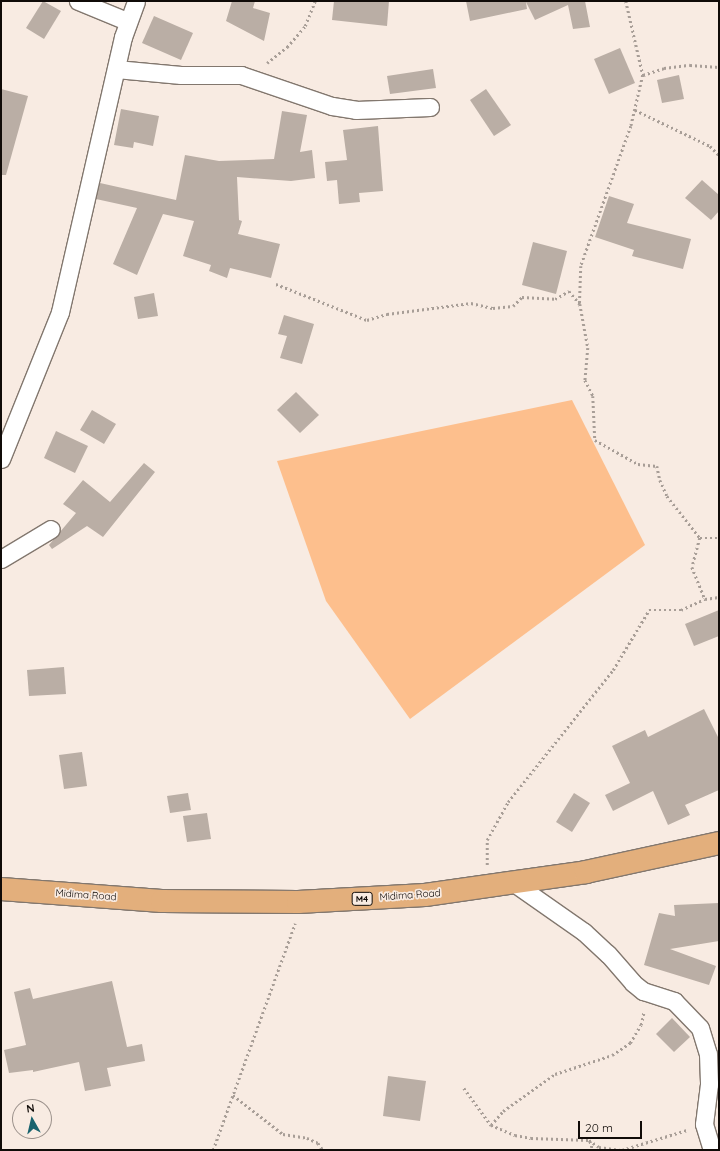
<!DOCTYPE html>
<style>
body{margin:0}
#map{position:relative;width:720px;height:1151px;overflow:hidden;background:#f8ebe2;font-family:Quicksand,sans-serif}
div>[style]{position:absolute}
.green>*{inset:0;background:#fdbf8d}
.building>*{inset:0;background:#baaea5}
.path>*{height:2.5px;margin-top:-1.25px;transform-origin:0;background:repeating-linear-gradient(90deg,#a89e97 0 2px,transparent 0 5px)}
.roads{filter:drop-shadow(1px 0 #82776e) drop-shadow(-1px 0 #82776e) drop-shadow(0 1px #82776e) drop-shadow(0 -1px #82776e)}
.minor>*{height:17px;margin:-8.5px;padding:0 8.5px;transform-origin:8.5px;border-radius:8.5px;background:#fff}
.primary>*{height:22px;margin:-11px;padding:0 11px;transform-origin:11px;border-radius:11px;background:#e3af7c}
span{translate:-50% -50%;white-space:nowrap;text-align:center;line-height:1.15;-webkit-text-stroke:3.5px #f8ebe2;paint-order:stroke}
.shield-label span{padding:1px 3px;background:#f8ebe2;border:1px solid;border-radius:3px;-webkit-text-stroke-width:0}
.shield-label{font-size:9px;color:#100b08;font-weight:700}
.street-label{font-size:10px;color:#100b08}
.frame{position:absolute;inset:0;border:2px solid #100b08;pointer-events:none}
.north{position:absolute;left:12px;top:1099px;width:40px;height:40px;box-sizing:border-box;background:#f8ebe2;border:1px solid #9b918b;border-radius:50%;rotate:352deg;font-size:11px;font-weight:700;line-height:16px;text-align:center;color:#100b08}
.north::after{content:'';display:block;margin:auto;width:14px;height:18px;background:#18636e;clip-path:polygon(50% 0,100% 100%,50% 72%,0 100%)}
.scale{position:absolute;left:578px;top:1121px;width:64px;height:18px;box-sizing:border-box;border:2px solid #100b08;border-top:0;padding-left:5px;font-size:12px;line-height:14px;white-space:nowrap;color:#100b08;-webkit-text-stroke:3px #f8ebe2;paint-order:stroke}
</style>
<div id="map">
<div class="green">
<div style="clip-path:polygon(572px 400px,645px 545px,410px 719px,326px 601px,277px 461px)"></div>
</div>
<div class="building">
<div style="clip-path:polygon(43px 1px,61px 11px,44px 39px,26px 28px)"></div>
<div style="clip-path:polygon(232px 1px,255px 1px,253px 8px,270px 13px,264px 41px,226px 21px)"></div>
<div style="clip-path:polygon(334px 1px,389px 1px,387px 26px,332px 20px)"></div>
<div style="clip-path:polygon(466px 1px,585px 1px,590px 27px,573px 29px,568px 5px,535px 20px,526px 2px,527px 9px,470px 21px)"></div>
<div style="clip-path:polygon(154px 16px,193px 33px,181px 60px,142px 43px)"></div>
<div style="clip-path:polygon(620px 48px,635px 83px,609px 94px,594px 59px)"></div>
<div style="clip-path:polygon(433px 69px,436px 88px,390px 94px,387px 76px)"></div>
<div style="clip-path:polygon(679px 75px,684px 99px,662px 103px,657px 80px)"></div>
<div style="clip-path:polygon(1px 89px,28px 96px,6px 175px,1px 175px)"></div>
<div style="clip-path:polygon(486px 89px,511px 125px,494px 136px,470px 100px)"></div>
<div style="clip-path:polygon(121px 109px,159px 116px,153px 146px,134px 142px,133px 148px,114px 145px)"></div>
<div style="clip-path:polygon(282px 111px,307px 115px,300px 152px,312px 150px,315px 178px,291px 181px,237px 177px,239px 220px,242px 221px,238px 234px,280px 244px,271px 278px,230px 268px,227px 278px,209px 271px,211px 265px,183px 256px,194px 221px,163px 214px,137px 275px,113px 264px,137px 208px,96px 199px,100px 183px,176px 200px,185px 155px,219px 161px,274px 159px)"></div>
<div style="clip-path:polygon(378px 126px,383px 191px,359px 193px,360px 202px,339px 204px,337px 180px,327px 181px,325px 162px,347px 160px,343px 130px)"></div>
<div style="clip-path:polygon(702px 180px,719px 195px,719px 211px,711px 220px,685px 198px)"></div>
<div style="clip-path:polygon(609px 196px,634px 204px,627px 223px,691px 239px,683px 269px,632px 256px,634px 250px,595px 237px)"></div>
<div style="clip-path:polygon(533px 242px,567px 251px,556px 294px,522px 285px)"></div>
<div style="clip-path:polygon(154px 293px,158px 316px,138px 319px,134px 297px)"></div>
<div style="clip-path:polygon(284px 315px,314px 324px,302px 364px,280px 358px,287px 336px,278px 334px)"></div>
<div style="clip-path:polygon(296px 392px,319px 415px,300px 433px,277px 410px)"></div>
<div style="clip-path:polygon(92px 410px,116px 424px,104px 444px,80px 430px)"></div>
<div style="clip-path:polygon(56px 431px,88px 446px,75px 473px,44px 458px)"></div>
<div style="clip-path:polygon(144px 463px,155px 472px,103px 537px,87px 526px,52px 549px,49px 545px,76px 513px,63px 504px,83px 480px,110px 502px)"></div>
<div style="clip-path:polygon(719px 610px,719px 636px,694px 646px,685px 624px)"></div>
<div style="clip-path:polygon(64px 667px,66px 694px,29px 696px,27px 670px)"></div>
<div style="clip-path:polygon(704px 709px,719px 739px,719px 790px,685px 805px,690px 815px,668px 825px,653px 791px,613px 811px,605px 795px,630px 783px,612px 746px,645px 730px,648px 737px)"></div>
<div style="clip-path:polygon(82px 752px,87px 786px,64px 789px,59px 755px)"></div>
<div style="clip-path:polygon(188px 793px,191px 810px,170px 813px,167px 796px)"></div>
<div style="clip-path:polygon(574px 793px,590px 803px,572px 832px,556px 822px)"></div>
<div style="clip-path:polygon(207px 813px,211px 839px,187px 842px,183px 816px)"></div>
<div style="clip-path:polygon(719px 903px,719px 941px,670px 949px,716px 966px,709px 985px,644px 965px,659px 913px,675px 916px,674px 905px)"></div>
<div style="clip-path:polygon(112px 981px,127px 1047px,142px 1044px,145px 1061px,107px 1068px,111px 1086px,85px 1091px,79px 1062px,33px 1072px,33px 1070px,9px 1073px,4px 1050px,26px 1045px,14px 992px,30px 988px,33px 999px)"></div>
<div style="clip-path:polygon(672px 1018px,690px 1037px,674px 1052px,656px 1034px)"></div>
<div style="clip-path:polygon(388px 1076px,426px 1081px,420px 1121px,383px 1116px)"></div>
</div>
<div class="path">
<div style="left:626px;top:1px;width:76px;rotate:77.1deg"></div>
<div style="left:643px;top:75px;width:52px;rotate:103.2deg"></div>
<div style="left:631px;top:126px;width:149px;rotate:109.7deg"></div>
<div style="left:581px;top:266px;width:38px;rotate:92deg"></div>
<div style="left:580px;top:304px;width:45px;rotate:79.7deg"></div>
<div style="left:588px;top:348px;width:32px;rotate:95deg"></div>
<div style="left:585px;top:380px;width:18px;rotate:63deg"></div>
<div style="left:593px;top:396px;width:44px;rotate:87.4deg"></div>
<div style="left:595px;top:440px;width:49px;rotate:29.2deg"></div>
<div style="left:638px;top:464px;width:19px;rotate:6deg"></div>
<div style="left:657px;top:466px;width:14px;rotate:78deg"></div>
<div style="left:660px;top:480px;width:17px;rotate:66deg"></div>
<div style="left:667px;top:496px;width:53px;rotate:51.8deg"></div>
<div style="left:700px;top:538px;width:19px"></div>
<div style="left:267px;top:63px;width:26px;rotate:-39deg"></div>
<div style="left:287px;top:47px;width:28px;rotate:-49deg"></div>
<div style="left:305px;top:26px;width:27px;rotate:-68deg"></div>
<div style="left:643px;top:75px;width:22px;rotate:-18deg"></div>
<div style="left:664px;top:68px;width:26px;rotate:-7deg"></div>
<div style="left:690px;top:65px;width:29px;rotate:4deg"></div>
<div style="left:635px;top:110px;width:83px;rotate:25.6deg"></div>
<div style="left:710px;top:146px;width:13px;rotate:45deg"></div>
<div style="left:276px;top:284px;width:98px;rotate:21.6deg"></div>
<div style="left:367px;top:320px;width:21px;rotate:-17deg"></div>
<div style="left:387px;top:314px;width:85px;rotate:-7.5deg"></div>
<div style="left:471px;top:303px;width:23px;rotate:13deg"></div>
<div style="left:493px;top:308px;width:20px;rotate:-6deg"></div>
<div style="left:513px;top:306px;width:13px;rotate:-45deg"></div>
<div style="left:522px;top:297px;width:33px;rotate:3deg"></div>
<div style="left:555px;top:299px;width:16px;rotate:-30deg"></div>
<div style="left:569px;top:291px;width:17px;rotate:50deg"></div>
<div style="left:700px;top:538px;width:30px;rotate:105deg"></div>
<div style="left:692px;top:567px;width:35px;rotate:68deg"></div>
<div style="left:487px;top:865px;width:25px;rotate:-90deg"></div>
<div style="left:487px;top:840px;width:43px;rotate:-61.1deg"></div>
<div style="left:508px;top:802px;width:169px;rotate:-51.5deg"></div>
<div style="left:613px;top:670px;width:70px;rotate:-59deg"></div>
<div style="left:649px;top:610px;width:32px"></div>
<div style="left:681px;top:610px;width:26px;rotate:-25deg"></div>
<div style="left:705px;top:599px;width:14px;rotate:-8deg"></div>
<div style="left:464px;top:1088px;width:46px;rotate:53.9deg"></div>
<div style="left:491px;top:1125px;width:26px;rotate:23deg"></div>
<div style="left:515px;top:1135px;width:16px;rotate:11deg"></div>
<div style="left:531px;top:1138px;width:58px;rotate:2deg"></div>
<div style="left:589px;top:1140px;width:12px;rotate:35deg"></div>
<div style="left:599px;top:1147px;width:22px;rotate:8deg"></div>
<div style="left:233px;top:1095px;width:63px;rotate:38deg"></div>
<div style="left:283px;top:1134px;width:24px;rotate:9deg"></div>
<div style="left:307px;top:1138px;width:12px;rotate:24deg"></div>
<div style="left:318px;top:1143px;width:9px;rotate:54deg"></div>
<div style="left:491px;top:1125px;width:18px;rotate:-49deg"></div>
<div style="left:503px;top:1111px;width:64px;rotate:-35.4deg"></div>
<div style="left:555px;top:1074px;width:60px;rotate:-18.4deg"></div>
<div style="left:612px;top:1055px;width:22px;rotate:-34deg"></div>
<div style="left:630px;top:1043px;width:21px;rotate:-59deg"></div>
<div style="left:641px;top:1025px;width:14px;rotate:-78deg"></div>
<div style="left:590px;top:1141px;width:9px;rotate:72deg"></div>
<div style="left:213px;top:1150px;width:241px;rotate:-70.1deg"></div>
<div style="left:622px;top:1150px;width:68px;rotate:-17.1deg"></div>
</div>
<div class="roads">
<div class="minor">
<div style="left:78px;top:1px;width:53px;rotate:22.2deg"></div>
<div style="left:116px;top:69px;width:65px;rotate:5.3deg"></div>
<div style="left:181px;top:75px;width:60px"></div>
<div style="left:241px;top:75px;width:96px;rotate:18.8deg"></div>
<div style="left:332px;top:106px;width:24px;rotate:9deg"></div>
<div style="left:356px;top:110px;width:74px;rotate:-2.3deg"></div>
<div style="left:1px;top:459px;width:158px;rotate:-68.1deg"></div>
<div style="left:60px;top:312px;width:282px;rotate:-77.1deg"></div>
<div style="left:123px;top:37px;width:38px;rotate:-70deg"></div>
<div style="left:1px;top:559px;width:58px;rotate:-31deg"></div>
<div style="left:514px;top:883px;width:85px;rotate:35deg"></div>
<div style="left:584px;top:932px;width:33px;rotate:43deg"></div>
<div style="left:608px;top:954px;width:38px;rotate:49deg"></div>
<div style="left:633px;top:983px;width:13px;rotate:39deg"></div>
<div style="left:643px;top:991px;width:33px;rotate:18deg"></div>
<div style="left:674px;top:1001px;width:37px;rotate:46deg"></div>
<div style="left:700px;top:1028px;width:27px;rotate:73deg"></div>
<div style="left:708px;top:1054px;width:30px;rotate:88deg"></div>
<div style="left:709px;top:1084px;width:40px;rotate:97.1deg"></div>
<div style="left:704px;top:1124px;width:27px;rotate:73deg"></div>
</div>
<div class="primary">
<div style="left:1px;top:889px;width:161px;rotate:4.3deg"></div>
<div style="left:162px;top:901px;width:136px;rotate:0.4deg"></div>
<div style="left:298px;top:902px;width:127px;rotate:-3.2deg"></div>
<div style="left:425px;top:895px;width:163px;rotate:-8.1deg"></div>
<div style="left:586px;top:872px;width:136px;rotate:-12.3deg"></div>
</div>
</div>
<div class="shield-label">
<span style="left:362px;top:899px">M4</span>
</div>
<div class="street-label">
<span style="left:86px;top:895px;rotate:4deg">Midima Road</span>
<span style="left:410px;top:895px;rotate:-4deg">Midima Road</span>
</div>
<div class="frame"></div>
<div class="north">N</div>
<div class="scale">20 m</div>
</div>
